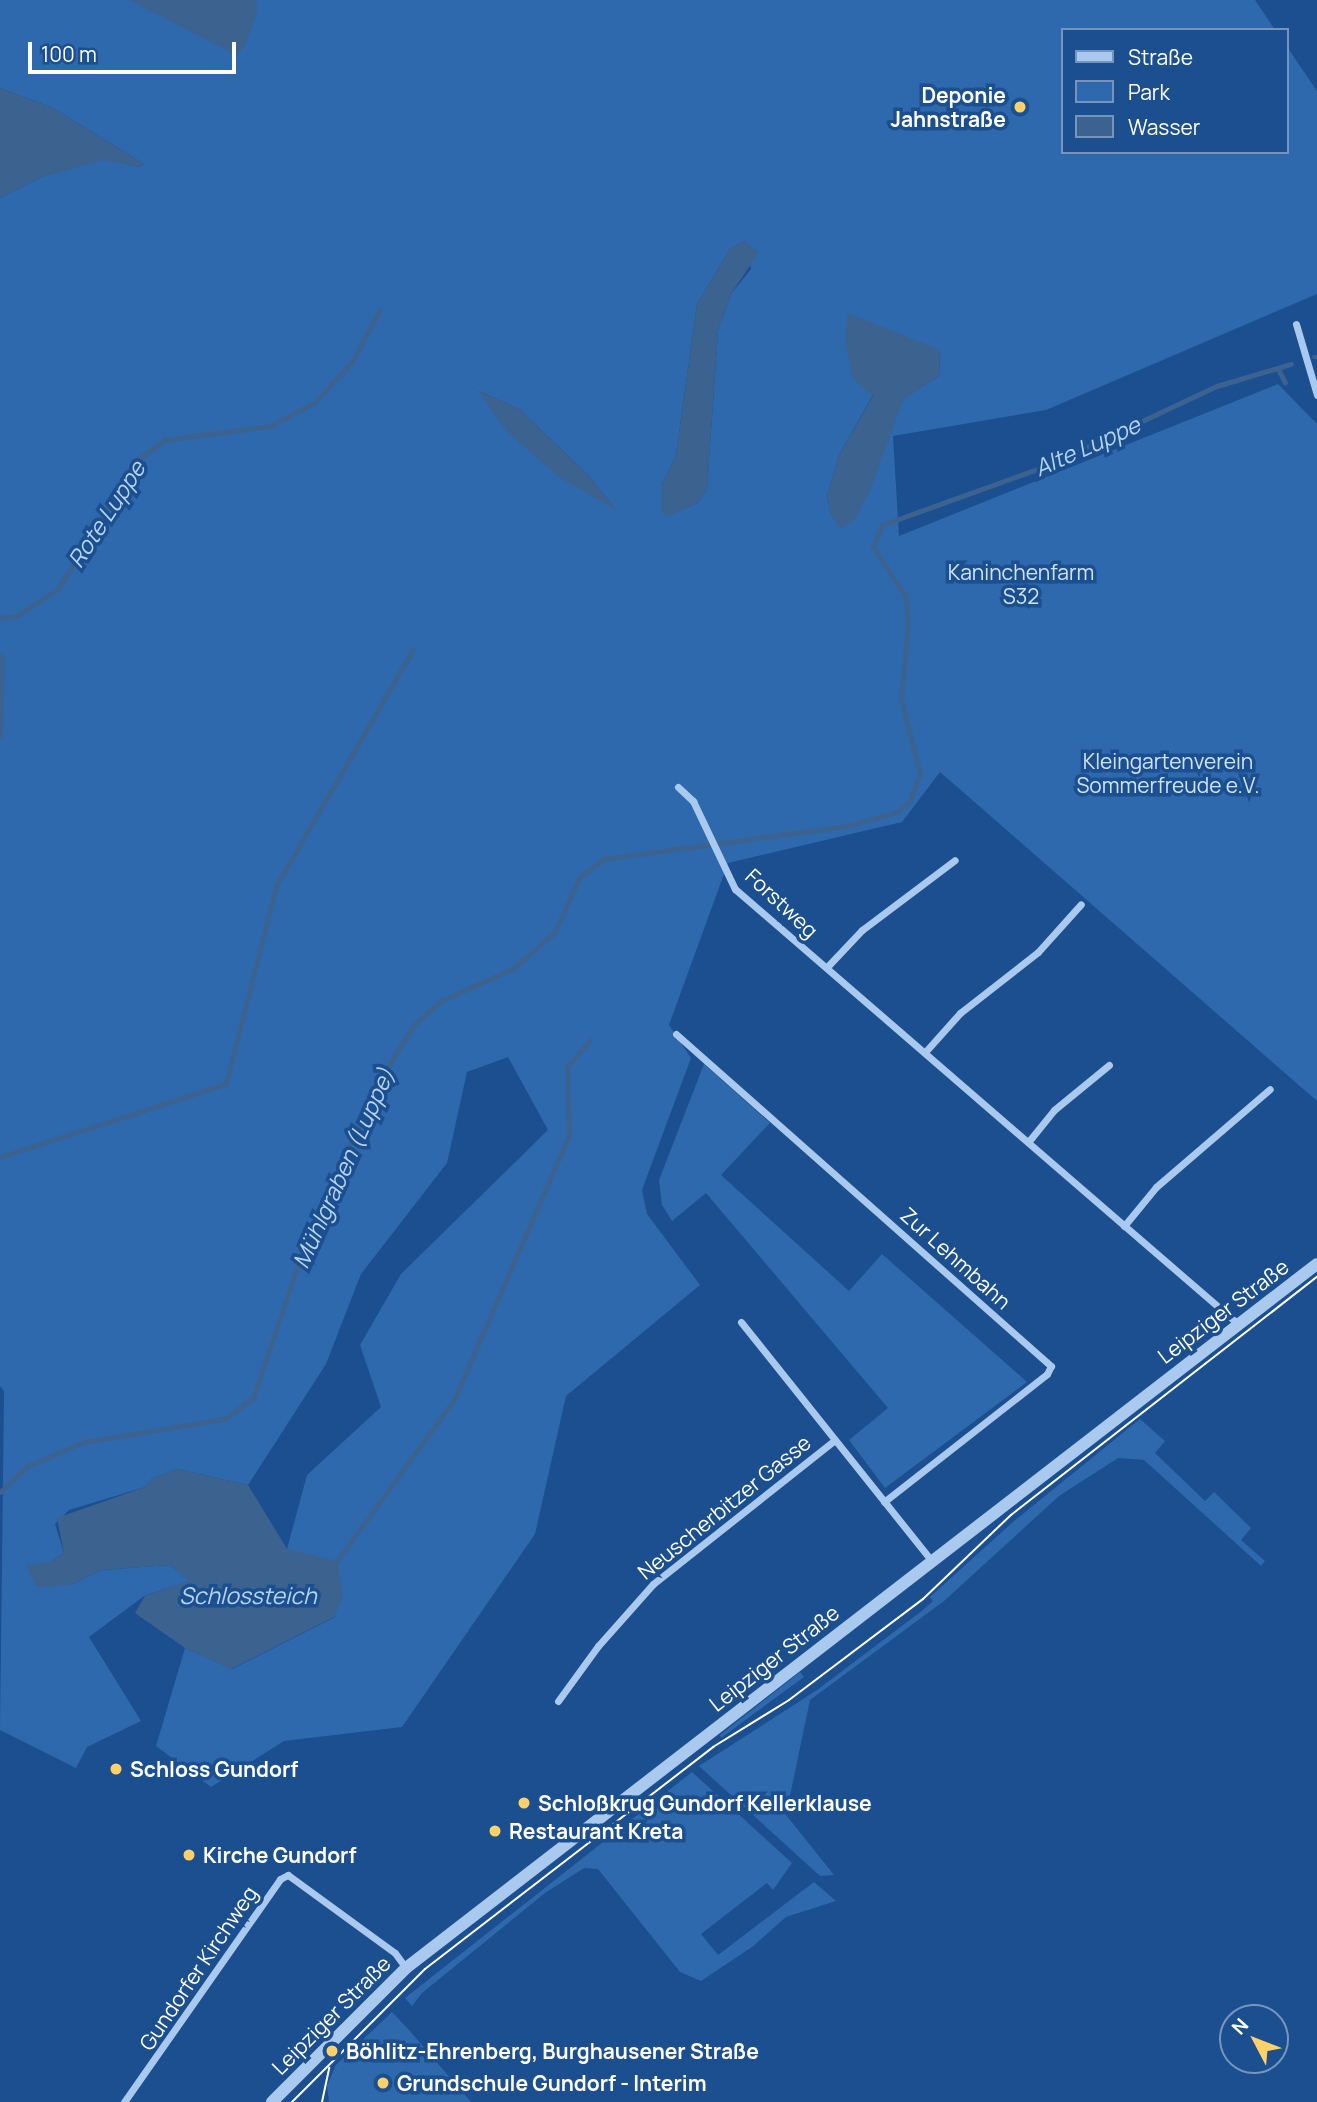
<!DOCTYPE html>
<meta charset="utf-8">
<style>
body{margin:0}
#map{position:relative;width:1317px;height:2102px;overflow:hidden;background:#1b4f8f;font-family:Manrope,sans-serif}
div>[style]{position:absolute}
.green>*{inset:0;background:#2e69ad}
.water>*{inset:0;background:#3c6290}
.stream>*{height:4.5px;margin:-2.25px;padding:0 2.25px;transform-origin:2.25px;border-radius:2.25px;background:#3c6290}
.minor>*{height:7px;margin:-3.5px;padding:0 3.5px;transform-origin:3.5px;border-radius:3.5px;background:#a9c9ee}
.tertiary>*{height:12px;margin:-6px;padding:0 6px;transform-origin:6px;border-radius:6px;background:#a9c9ee}
.tram>*{height:2px;margin:-1px;padding:0 1px;transform-origin:1px;border-radius:1px;background:#fff}
.dots>*{width:19px;height:19px;translate:-50% -50%;box-sizing:border-box;border:4px solid #1b4f8f;border-radius:50%}
span{translate:-50% -50%;white-space:nowrap;text-align:center;line-height:1.15;-webkit-text-stroke:7px #1b4f8f;paint-order:stroke}
.poi-label{font-size:21px;color:#fff;font-weight:700}
.right{translate:-100% -50%;text-align:right}
.left{translate:0 -50%;text-align:left}
.park-label{font-size:21px;color:#cfe3fa}
.street-label{font-size:21px;color:#fff}
.water-label{font-size:23px;color:#b5d3f5;font-style:italic}
.legend{position:absolute;left:1061px;top:28px;width:228px;height:126px;box-sizing:border-box;background:#1b4f8f;border:2px solid #7695bc;margin:0;padding:9px 12px;list-style:none;font-size:21px;color:#fff}
.legend li{display:flex;align-items:center;gap:14px;height:35px}
.legend b{width:35px;border:2px solid #7695bc}
.north{position:absolute;left:1219px;top:2004px;width:70px;height:70px;box-sizing:border-box;background:#1b4f8f;border:2px solid #7695bc;border-radius:50%;rotate:312deg;font-size:19px;font-weight:700;line-height:28px;text-align:center;color:#fff}
.north::after{content:'';display:block;margin:auto;width:24px;height:32px;background:#ffd166;clip-path:polygon(50% 0,100% 100%,50% 72%,0 100%)}
.scale{position:absolute;left:28px;top:42px;width:208px;height:32px;box-sizing:border-box;border:4px solid #fff;border-top:0;padding-left:9px;font-size:21px;line-height:24px;white-space:nowrap;color:#fff;-webkit-text-stroke:5px #1b4f8f;paint-order:stroke}
</style>
<div id="map">
<div class="green">
<div style="clip-path:polygon(evenodd,0 0,1255px 0,1275px 30px,1063px 30px,1063px 152px,1287px 152px,1287px 47px,1317px 91px,1317px 294px,1046px 410px,893px 436px,899px 536px,1278px 384px,1317px 424px,1317px 1101px,940px 772px,902px 822px,728px 863px,669px 1025px,691px 1058px,642px 1190px,647px 1214px,700px 1285px,566px 1396px,535px 1534px,402px 1727px,284px 1741px,211px 1787px,156px 1746px,185px 1648px,232px 1669px,335px 1617px,287px 1549px,307px 1475px,381px 1407px,360px 1345px,401px 1274px,548px 1130px,508px 1057px,467px 1072px,447px 1163px,361px 1274px,326px 1364px,248px 1485px,177px 1469px,152px 1479px,145px 1487px,69px 1510px,55px 1524px,64px 1553px,51px 1562px,71px 1585px,101px 1570px,170px 1565px,190px 1581px,144px 1596px,89px 1637px,141px 1721px,87px 1747px,76px 1768px,0 1730px,4px 1391px,0 1386px,0 198px,42px 177px,104px 159px,139px 167px,144px 164px,53px 108px,0 88px,0 0,745px 241px,751px 269px,731px 294px,718px 331px,707px 489px,698px 503px,667px 516px,662px 485px,676px 455px,697px 304px,730px 249px,745px 241px,0 0,940px 350px,939px 376px,903px 399px,855px 519px,831px 515px,827px 496px,839px 455px,873px 395px,940px 350px,0 0,479px 391px,519px 409px,587px 474px,616px 509px,598px 498px,479px 391px)"></div>
<div style="clip-path:polygon(704px 1064px,770px 1123px,721px 1175px,849px 1291px,882px 1254px,1027px 1382px,885px 1488px,849px 1440px,888px 1408px,706px 1193px,672px 1221px,662px 1205px,659px 1180px)"></div>
<div style="clip-path:polygon(1140px 1419px,1165px 1441px,1155px 1453px,1205px 1501px,1214px 1492px,1251px 1528px,1241px 1540px,1265px 1561px,1261px 1566px,1144px 1460px,1118px 1458px,1059px 1496px,944px 1601px,810px 1700px,786px 1815px,834px 1875px,820px 1876px,699px 1766px,817px 1690px,923px 1610px,933px 1601px,930px 1597px,1014px 1521px)"></div>
<div style="clip-path:polygon(800px 1672px,804px 1677px,721px 1738px,720px 1735px)"></div>
<div style="clip-path:polygon(692px 1772px,792px 1863px,773px 1890px,767px 1883px,701px 1934px,718px 1955px,814px 1882px,836px 1901px,786px 1917px,752px 1947px,701px 1981px,680px 1972px,598px 1869px,584px 1868px,545px 1893px,422px 1993px,412px 2006px,405px 1998px)"></div>
<div style="clip-path:polygon(392px 2012px,409px 2030px,471px 2102px,329px 2102px,327px 2086px,336px 2065px)"></div>
</div>
<div class="water">
<div style="clip-path:polygon(129px 0,256px 0,258px 10px,245px 46px,236px 55px)"></div>
<div style="clip-path:polygon(0 88px,53px 108px,144px 164px,139px 167px,104px 160px,42px 177px,0 198px)"></div>
<div style="clip-path:polygon(744px 241px,759px 252px,731px 294px,718px 331px,707px 489px,698px 503px,667px 517px,662px 512px,662px 485px,676px 455px,697px 304px,730px 249px)"></div>
<div style="clip-path:polygon(848px 313px,940px 350px,939px 376px,903px 400px,870px 491px,855px 519px,841px 529px,831px 515px,827px 496px,839px 455px,873px 396px,853px 379px,845px 342px)"></div>
<div style="clip-path:polygon(477px 390px,519px 409px,587px 474px,618px 511px,560px 478px,508px 433px)"></div>
<div style="clip-path:polygon(177px 1469px,248px 1485px,287px 1549px,337px 1561px,343px 1596px,334px 1617px,231px 1669px,185px 1648px,135px 1613px,145px 1596px,189px 1581px,170px 1565px,101px 1570px,71px 1585px,36px 1587px,26px 1565px,51px 1562px,64px 1553px,57px 1518px,145px 1487px,152px 1479px)"></div>
</div>
<div class="stream">
<div style="left:1314px;top:357px;width:3px"></div>
<div style="left:1278px;top:368px;width:16px;rotate:63deg"></div>
<div style="left:0;top:618px;width:17px;rotate:-7deg"></div>
<div style="left:17px;top:616px;width:49px;rotate:-33.4deg"></div>
<div style="left:58px;top:589px;width:152px;rotate:-58.2deg"></div>
<div style="left:138px;top:460px;width:34px;rotate:-37deg"></div>
<div style="left:165px;top:440px;width:106px;rotate:-7.6deg"></div>
<div style="left:270px;top:426px;width:50px;rotate:-27.6deg"></div>
<div style="left:314px;top:403px;width:56px;rotate:-47.2deg"></div>
<div style="left:352px;top:362px;width:58px;rotate:-62.1deg"></div>
<div style="left:0;top:736px;width:80px;rotate:-88.6deg"></div>
<div style="left:0;top:1157px;width:237px;rotate:-17.9deg"></div>
<div style="left:226px;top:1084px;width:204px;rotate:-75.8deg"></div>
<div style="left:276px;top:886px;width:273px;rotate:-59.9deg"></div>
<div style="left:0;top:1492px;width:38px;rotate:-43deg"></div>
<div style="left:28px;top:1466px;width:61px;rotate:-23.2deg"></div>
<div style="left:84px;top:1442px;width:143px;rotate:-9.3deg"></div>
<div style="left:225px;top:1419px;width:35px;rotate:-37deg"></div>
<div style="left:253px;top:1398px;width:156px;rotate:-71.3deg"></div>
<div style="left:303px;top:1250px;width:183px;rotate:-65.8deg"></div>
<div style="left:378px;top:1083px;width:68px;rotate:-58.2deg"></div>
<div style="left:414px;top:1025px;width:36px;rotate:-42deg"></div>
<div style="left:441px;top:1001px;width:80px;rotate:-24.3deg"></div>
<div style="left:514px;top:968px;width:55px;rotate:-41.3deg"></div>
<div style="left:555px;top:932px;width:59px;rotate:-66deg"></div>
<div style="left:579px;top:878px;width:31px;rotate:-38deg"></div>
<div style="left:603px;top:859px;width:246px;rotate:-7.7deg"></div>
<div style="left:847px;top:826px;width:52px;rotate:-15.6deg"></div>
<div style="left:897px;top:812px;width:17px;rotate:-40deg"></div>
<div style="left:910px;top:801px;width:29px;rotate:-70deg"></div>
<div style="left:920px;top:774px;width:76px;rotate:-104.4deg"></div>
<div style="left:901px;top:700px;width:77px;rotate:-84.8deg"></div>
<div style="left:908px;top:623px;width:27px;rotate:-96deg"></div>
<div style="left:905px;top:596px;width:59px;rotate:-123.1deg"></div>
<div style="left:873px;top:547px;width:24px;rotate:-68deg"></div>
<div style="left:882px;top:525px;width:180px;rotate:-19.8deg"></div>
<div style="left:1051px;top:464px;width:183px;rotate:-25.2deg"></div>
<div style="left:1217px;top:386px;width:77px;rotate:-16.6deg"></div>
<div style="left:337px;top:1561px;width:199px;rotate:-54deg"></div>
<div style="left:454px;top:1400px;width:289px;rotate:-66.5deg"></div>
<div style="left:569px;top:1135px;width:68px;rotate:-91.7deg"></div>
<div style="left:567px;top:1067px;width:35px;rotate:-49deg"></div>
</div>
<div class="minor">
<div style="left:1296px;top:324px;width:74px;rotate:73.5deg"></div>
<div style="left:678px;top:787px;width:21px;rotate:43deg"></div>
<div style="left:693px;top:801px;width:98px;rotate:64.5deg"></div>
<div style="left:735px;top:889px;width:665px;rotate:40.85deg"></div>
<div style="left:827px;top:967px;width:51px;rotate:-46.6deg"></div>
<div style="left:862px;top:930px;width:116px;rotate:-37deg"></div>
<div style="left:676px;top:1034px;width:501px;rotate:41.52deg"></div>
<div style="left:1051px;top:1366px;width:9px;rotate:117deg"></div>
<div style="left:1047px;top:1374px;width:207px;rotate:141.9deg"></div>
<div style="left:926px;top:1051px;width:51px;rotate:-48.2deg"></div>
<div style="left:960px;top:1013px;width:99px;rotate:-38deg"></div>
<div style="left:1038px;top:952px;width:64px;rotate:-48.1deg"></div>
<div style="left:1029px;top:1141px;width:40px;rotate:-51deg"></div>
<div style="left:1054px;top:1110px;width:71px;rotate:-39.3deg"></div>
<div style="left:1124px;top:1226px;width:50px;rotate:-50.6deg"></div>
<div style="left:1156px;top:1187px;width:150px;rotate:-40.7deg"></div>
<div style="left:741px;top:1322px;width:306px;rotate:51.4deg"></div>
<div style="left:558px;top:1701px;width:68px;rotate:-54deg"></div>
<div style="left:598px;top:1646px;width:83px;rotate:-48.4deg"></div>
<div style="left:653px;top:1584px;width:232px;rotate:-38.4deg"></div>
<div style="left:124px;top:2102px;width:272px;rotate:-55deg"></div>
<div style="left:280px;top:1879px;width:9px;rotate:-27deg"></div>
<div style="left:288px;top:1875px;width:132px;rotate:36.1deg"></div>
<div style="left:395px;top:1953px;width:19px;rotate:54deg"></div>
</div>
<div class="tertiary">
<div style="left:272px;top:2102px;width:190px;rotate:-45deg"></div>
<div style="left:406px;top:1968px;width:1151px;rotate:-37.7deg"></div>
</div>
<div class="tram">
<div style="left:292px;top:2102px;width:188px;rotate:-45deg"></div>
<div style="left:425px;top:1969px;width:364px;rotate:-37.6deg"></div>
<div style="left:713px;top:1747px;width:89px;rotate:-31.7deg"></div>
<div style="left:789px;top:1700px;width:168px;rotate:-37deg"></div>
<div style="left:923px;top:1599px;width:122px;rotate:-43.7deg"></div>
<div style="left:1011px;top:1515px;width:388px;rotate:-37.9deg"></div>
<div style="left:322px;top:2102px;width:35px;rotate:-78deg"></div>
</div>
<div class="dots">
<div style="left:1020px;top:107px;background:#ffd166"></div>
<div style="left:116px;top:1769px;background:#ffd166"></div>
<div style="left:524px;top:1803px;background:#ffd166"></div>
<div style="left:495px;top:1831px;background:#ffd166"></div>
<div style="left:189px;top:1855px;background:#ffd166"></div>
<div style="left:332px;top:2051px;background:#ffd166"></div>
<div style="left:383px;top:2083px;background:#ffd166"></div>
</div>
<div class="poi-label">
<span class="right" style="left:1006px;top:107px">Deponie<br>Jahnstraße</span>
<span class="left" style="left:130px;top:1769px">Schloss Gundorf</span>
<span class="left" style="left:538px;top:1803px">Schloßkrug Gundorf Kellerklause</span>
<span class="left" style="left:509px;top:1831px">Restaurant Kreta</span>
<span class="left" style="left:203px;top:1855px">Kirche Gundorf</span>
<span class="left" style="left:346px;top:2051px">Böhlitz-Ehrenberg, Burghausener Straße</span>
<span class="left" style="left:397px;top:2083px">Grundschule Gundorf - Interim</span>
</div>
<div class="park-label">
<span style="left:1021px;top:584px">Kaninchenfarm<br>S32</span>
<span style="left:1168px;top:773px">Kleingartenverein<br>Sommerfreude e.V.</span>
</div>
<div class="street-label">
<span style="left:782px;top:903px;rotate:43deg">Forstweg</span>
<span style="left:956px;top:1258px;rotate:42deg">Zur Lehmbahn</span>
<span style="left:1223px;top:1311px;rotate:-37deg">Leipziger Straße</span>
<span style="left:724px;top:1507px;rotate:-39deg">Neuscherbitzer Gasse</span>
<span style="left:774px;top:1658px;rotate:-38deg">Leipziger Straße</span>
<span style="left:198px;top:1968px;rotate:-56deg">Gundorfer Kirchweg</span>
<span style="left:331px;top:2015px;rotate:-45deg">Leipziger Straße</span>
</div>
<div class="water-label">
<span style="left:1087px;top:446px;rotate:-24deg">Alte Luppe</span>
<span style="left:106px;top:514px;rotate:-57deg">Rote Luppe</span>
<span style="left:343px;top:1168px;rotate:-66deg">Mühlgraben (Luppe)</span>
<span style="left:248px;top:1595px">Schlossteich</span>
</div>
<ul class="legend">
<li><b style="height:9px;background:#a9c9ee"></b>Straße</li>
<li><b style="height:19px;background:#2e69ad"></b>Park</li>
<li><b style="height:19px;background:#3c6290"></b>Wasser</li>
</ul>
<div class="north">N</div>
<div class="scale">100 m</div>
</div>
